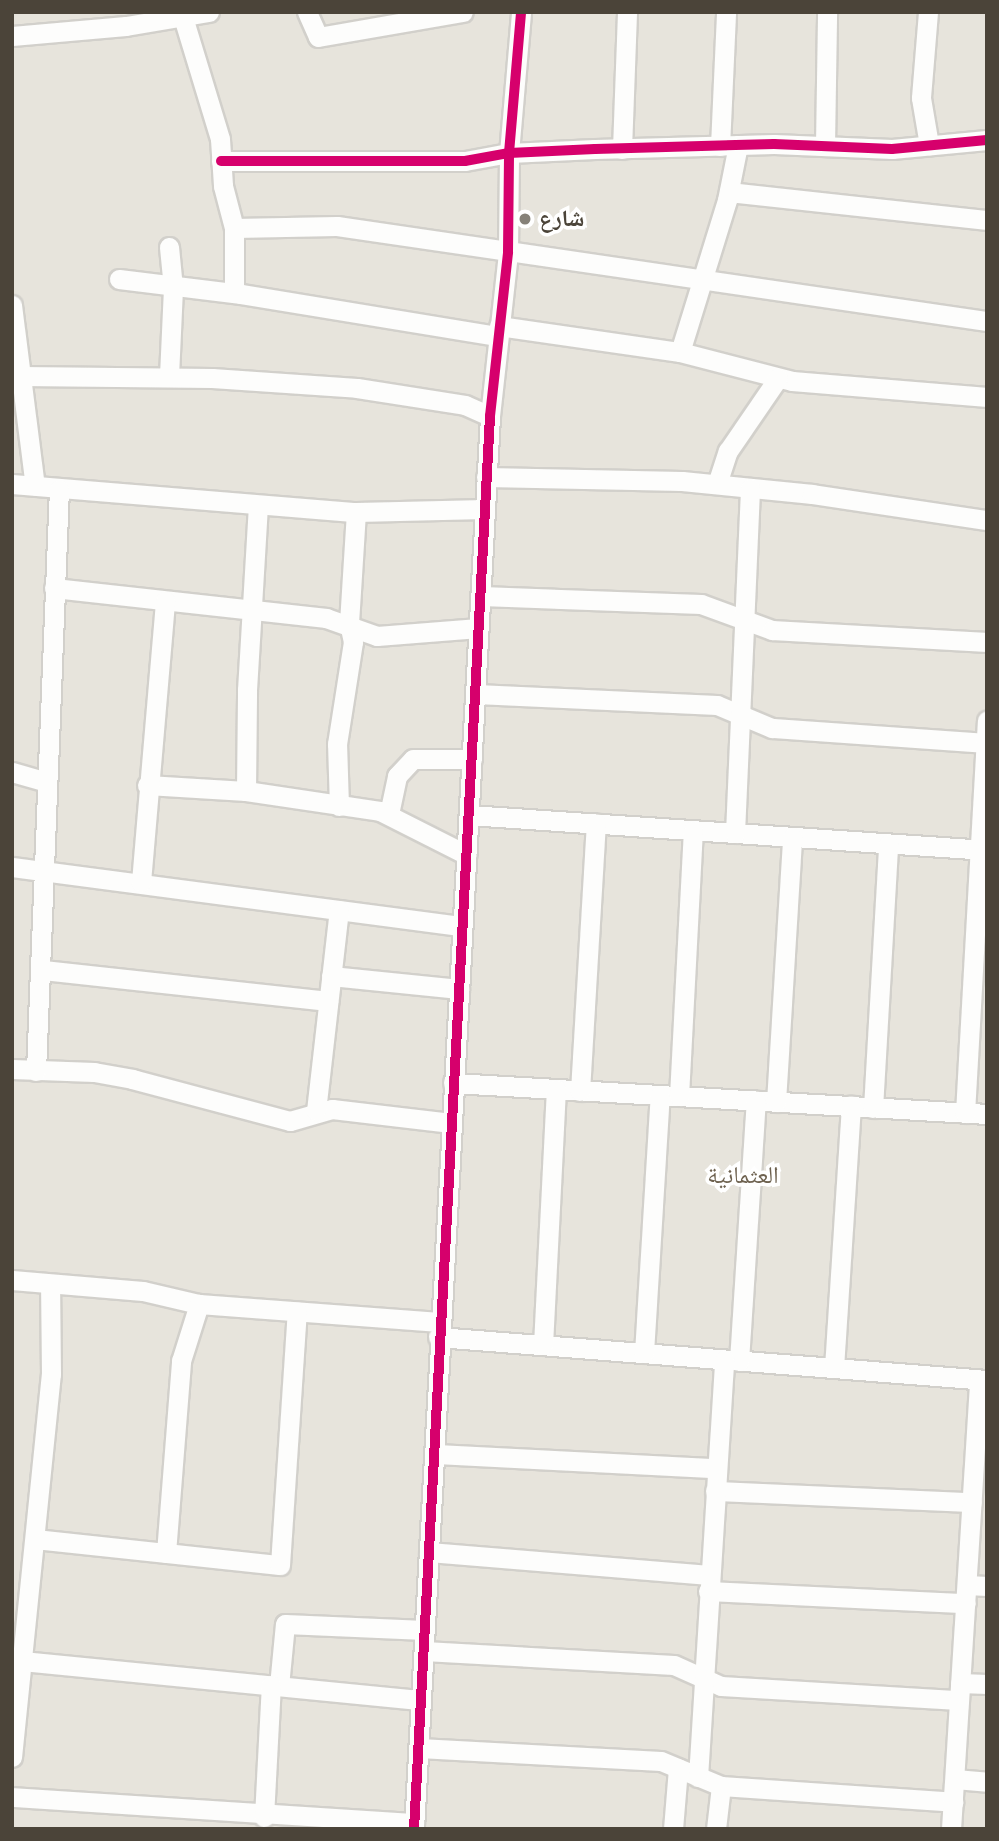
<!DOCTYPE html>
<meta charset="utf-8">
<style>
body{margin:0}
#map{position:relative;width:999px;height:1841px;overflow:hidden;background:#f4f2ee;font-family:"Varela Round","Noto Naskh Arabic",sans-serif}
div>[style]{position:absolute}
.residential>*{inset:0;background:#e7e4dc}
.roads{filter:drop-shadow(2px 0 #d2d0cb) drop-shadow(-2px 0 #d2d0cb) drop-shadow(0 2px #d2d0cb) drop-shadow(0 -2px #d2d0cb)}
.minor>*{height:19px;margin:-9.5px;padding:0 9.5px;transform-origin:9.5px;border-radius:9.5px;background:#fdfdfc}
.cycleway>*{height:10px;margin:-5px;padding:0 5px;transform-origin:5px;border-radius:5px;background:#d6006c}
.dots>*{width:19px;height:19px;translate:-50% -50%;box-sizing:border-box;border:4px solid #fff;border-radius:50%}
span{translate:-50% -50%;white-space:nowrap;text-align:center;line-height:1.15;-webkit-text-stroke:7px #fff;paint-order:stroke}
.poi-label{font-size:23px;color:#4b4439;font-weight:700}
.left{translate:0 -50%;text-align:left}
.neighbourhood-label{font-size:24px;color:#6e6250}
.frame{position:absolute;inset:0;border:14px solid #4b4439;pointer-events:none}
</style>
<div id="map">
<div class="residential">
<div style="clip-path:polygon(12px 12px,987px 12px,987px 1829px,12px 1829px)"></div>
</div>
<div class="roads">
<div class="minor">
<div style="left:307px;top:12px;width:27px;rotate:66deg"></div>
<div style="left:318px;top:37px;width:147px;rotate:-9.8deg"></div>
<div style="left:928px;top:12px;width:86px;rotate:94.7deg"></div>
<div style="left:921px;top:98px;width:48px;rotate:80.3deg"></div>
<div style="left:183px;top:17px;width:127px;rotate:73.1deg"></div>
<div style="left:220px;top:139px;width:47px;rotate:86.3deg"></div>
<div style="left:223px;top:186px;width:43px;rotate:75.3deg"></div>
<div style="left:234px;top:228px;width:65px;rotate:90deg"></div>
<div style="left:12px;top:36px;width:114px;rotate:-5deg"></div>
<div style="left:126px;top:26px;width:84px;rotate:-9.6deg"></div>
<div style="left:825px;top:145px;width:133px;rotate:-89.1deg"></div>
<div style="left:720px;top:146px;width:134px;rotate:-87.4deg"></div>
<div style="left:622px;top:149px;width:137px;rotate:-87.9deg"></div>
<div style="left:221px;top:161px;width:244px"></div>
<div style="left:465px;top:161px;width:45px;rotate:-10.3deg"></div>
<div style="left:509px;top:153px;width:86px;rotate:-2.7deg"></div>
<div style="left:595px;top:149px;width:179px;rotate:-1.6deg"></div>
<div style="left:774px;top:144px;width:118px;rotate:2.4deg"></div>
<div style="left:892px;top:149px;width:95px;rotate:-5.4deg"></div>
<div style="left:729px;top:192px;width:260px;rotate:6.2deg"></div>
<div style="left:234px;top:228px;width:103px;rotate:-1.1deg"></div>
<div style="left:337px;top:226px;width:657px;rotate:8.32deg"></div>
<div style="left:169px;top:247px;width:41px;rotate:84.4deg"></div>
<div style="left:173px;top:288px;width:89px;rotate:92.6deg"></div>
<div style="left:119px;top:279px;width:123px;rotate:7deg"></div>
<div style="left:241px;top:294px;width:260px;rotate:9.3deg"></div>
<div style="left:12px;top:305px;width:182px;rotate:82.8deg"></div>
<div style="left:499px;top:326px;width:183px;rotate:8.2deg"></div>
<div style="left:680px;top:352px;width:116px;rotate:14.5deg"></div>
<div style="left:792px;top:381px;width:196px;rotate:4.7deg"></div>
<div style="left:680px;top:352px;width:159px;rotate:-72.8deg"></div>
<div style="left:727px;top:200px;width:56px;rotate:-78.7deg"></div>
<div style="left:20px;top:376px;width:192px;rotate:0.6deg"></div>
<div style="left:212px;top:378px;width:145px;rotate:3.9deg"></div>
<div style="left:357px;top:388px;width:109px;rotate:8.9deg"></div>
<div style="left:465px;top:405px;width:27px;rotate:24deg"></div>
<div style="left:486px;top:477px;width:196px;rotate:1.2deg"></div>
<div style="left:682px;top:481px;width:131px;rotate:5.7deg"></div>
<div style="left:812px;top:494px;width:177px;rotate:8.5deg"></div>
<div style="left:12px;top:484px;width:345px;rotate:4.7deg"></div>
<div style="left:356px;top:512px;width:129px;rotate:-1.3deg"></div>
<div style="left:717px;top:484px;width:35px;rotate:-72deg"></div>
<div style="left:728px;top:451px;width:88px;rotate:-55.6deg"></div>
<div style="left:54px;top:588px;width:274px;rotate:6.3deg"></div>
<div style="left:326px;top:618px;width:54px;rotate:19.4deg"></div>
<div style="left:377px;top:636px;width:102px;rotate:-4.5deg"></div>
<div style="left:481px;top:596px;width:220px;rotate:2.1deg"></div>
<div style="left:701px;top:604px;width:76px;rotate:20.1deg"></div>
<div style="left:772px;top:630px;width:215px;rotate:3.2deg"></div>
<div style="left:476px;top:694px;width:241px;rotate:2.6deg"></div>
<div style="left:717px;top:705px;width:60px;rotate:22.7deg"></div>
<div style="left:772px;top:728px;width:213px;rotate:4deg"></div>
<div style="left:12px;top:772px;width:35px;rotate:16deg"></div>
<div style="left:147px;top:785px;width:99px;rotate:3.5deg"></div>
<div style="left:246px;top:791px;width:135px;rotate:8.5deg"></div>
<div style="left:380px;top:811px;width:97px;rotate:26.8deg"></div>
<div style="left:246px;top:791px;width:101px;rotate:-89.4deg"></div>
<div style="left:247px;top:690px;width:185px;rotate:-86.6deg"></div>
<div style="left:339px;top:806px;width:62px;rotate:-91.8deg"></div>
<div style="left:337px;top:744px;width:103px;rotate:-81.1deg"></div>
<div style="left:353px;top:642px;width:19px;rotate:-102deg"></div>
<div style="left:349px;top:623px;width:111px;rotate:-86.4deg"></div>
<div style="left:389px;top:814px;width:39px;rotate:-78deg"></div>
<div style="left:397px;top:776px;width:23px;rotate:-47deg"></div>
<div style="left:413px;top:759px;width:59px"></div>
<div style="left:469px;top:815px;width:519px;rotate:3.87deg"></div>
<div style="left:735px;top:833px;width:345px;rotate:-87.5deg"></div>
<div style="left:12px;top:867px;width:454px;rotate:7.5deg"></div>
<div style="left:141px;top:882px;width:282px;rotate:-85.1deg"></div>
<div style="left:43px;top:970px;width:287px;rotate:6.2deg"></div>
<div style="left:331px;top:976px;width:129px;rotate:5.8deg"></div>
<div style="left:12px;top:1069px;width:82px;rotate:2.1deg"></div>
<div style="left:94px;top:1072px;width:39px;rotate:10deg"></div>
<div style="left:132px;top:1079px;width:163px;rotate:14.9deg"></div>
<div style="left:290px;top:1121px;width:44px;rotate:-15.9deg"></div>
<div style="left:332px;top:1109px;width:120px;rotate:6.7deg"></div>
<div style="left:36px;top:1071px;width:582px;rotate:-87.74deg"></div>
<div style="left:453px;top:1083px;width:535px;rotate:3.32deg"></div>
<div style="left:580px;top:1091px;width:268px;rotate:-86.6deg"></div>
<div style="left:679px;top:1096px;width:266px;rotate:-87deg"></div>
<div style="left:776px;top:1102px;width:265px;rotate:-86.5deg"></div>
<div style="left:873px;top:1108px;width:264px;rotate:-86.7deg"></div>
<div style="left:316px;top:1111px;width:202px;rotate:-83.5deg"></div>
<div style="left:965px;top:1113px;width:393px;rotate:-86.8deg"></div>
<div style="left:12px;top:1280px;width:131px;rotate:4.8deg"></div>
<div style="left:143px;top:1291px;width:57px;rotate:13.1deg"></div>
<div style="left:199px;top:1304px;width:241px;rotate:4.3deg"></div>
<div style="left:438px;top:1337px;width:551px;rotate:4.48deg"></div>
<div style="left:543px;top:1345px;width:256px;rotate:-87.1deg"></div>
<div style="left:644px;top:1353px;width:258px;rotate:-86.5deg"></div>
<div style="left:739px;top:1361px;width:261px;rotate:-86.3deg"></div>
<div style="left:834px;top:1368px;width:263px;rotate:-86.3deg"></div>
<div style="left:436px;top:1454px;width:280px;rotate:2.9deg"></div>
<div style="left:715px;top:1491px;width:257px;rotate:2.5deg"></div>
<div style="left:35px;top:1539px;width:246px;rotate:6.1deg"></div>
<div style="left:280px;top:1565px;width:254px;rotate:-86.2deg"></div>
<div style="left:429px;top:1552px;width:281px;rotate:4.7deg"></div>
<div style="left:166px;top:1553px;width:193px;rotate:-85.5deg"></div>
<div style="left:181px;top:1361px;width:60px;rotate:-72.5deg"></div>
<div style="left:967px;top:1585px;width:20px;rotate:3deg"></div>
<div style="left:708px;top:1591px;width:258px;rotate:2.7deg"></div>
<div style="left:424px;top:1651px;width:250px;rotate:3.2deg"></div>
<div style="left:674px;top:1665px;width:51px;rotate:24.1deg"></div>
<div style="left:721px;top:1686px;width:238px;rotate:3.4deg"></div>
<div style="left:22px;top:1661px;width:399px;rotate:5.6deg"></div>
<div style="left:960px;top:1683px;width:27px;rotate:2deg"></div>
<div style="left:279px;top:1686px;width:62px;rotate:-84.5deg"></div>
<div style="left:285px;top:1624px;width:140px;rotate:2.5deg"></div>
<div style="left:419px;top:1748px;width:242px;rotate:3.1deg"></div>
<div style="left:661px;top:1761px;width:65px;rotate:22.6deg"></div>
<div style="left:721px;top:1786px;width:233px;rotate:3.9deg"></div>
<div style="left:12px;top:1757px;width:385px;rotate:-84.2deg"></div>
<div style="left:51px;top:1374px;width:89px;rotate:-90.6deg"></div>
<div style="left:698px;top:1777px;width:418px;rotate:-86.4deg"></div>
<div style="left:955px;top:1779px;width:32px;rotate:5deg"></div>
<div style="left:12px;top:1797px;width:403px;rotate:3.7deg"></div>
<div style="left:264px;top:1817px;width:132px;rotate:-87deg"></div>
<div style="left:414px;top:1829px;width:1415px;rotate:-86.92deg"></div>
<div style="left:490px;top:416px;width:165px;rotate:-83.7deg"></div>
<div style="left:508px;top:252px;width:99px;rotate:-89.4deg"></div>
<div style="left:509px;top:153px;width:142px;rotate:-85.1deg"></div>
<div style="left:673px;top:1829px;width:61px;rotate:-85.3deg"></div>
<div style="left:716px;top:1829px;width:43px;rotate:-83.4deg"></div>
<div style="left:951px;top:1829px;width:450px;rotate:-86.4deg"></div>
</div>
</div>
<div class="cycleway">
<div style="left:221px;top:161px;width:244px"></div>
<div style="left:465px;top:161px;width:45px;rotate:-10.3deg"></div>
<div style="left:509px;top:153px;width:86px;rotate:-2.7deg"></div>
<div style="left:595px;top:149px;width:179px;rotate:-1.6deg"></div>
<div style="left:774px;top:144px;width:118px;rotate:2.4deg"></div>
<div style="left:892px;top:149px;width:95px;rotate:-5.4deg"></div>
<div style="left:414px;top:1829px;width:1415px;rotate:-86.92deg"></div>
<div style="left:490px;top:416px;width:165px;rotate:-83.7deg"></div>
<div style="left:508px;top:252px;width:99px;rotate:-89.4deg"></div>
<div style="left:509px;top:153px;width:142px;rotate:-85.1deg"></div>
</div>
<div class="dots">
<div style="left:525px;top:219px;background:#868178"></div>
</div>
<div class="poi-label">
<span class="left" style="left:539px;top:219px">شارع</span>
</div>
<div class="neighbourhood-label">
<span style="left:743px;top:1176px">العثمانية</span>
</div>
<div class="frame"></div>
</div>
